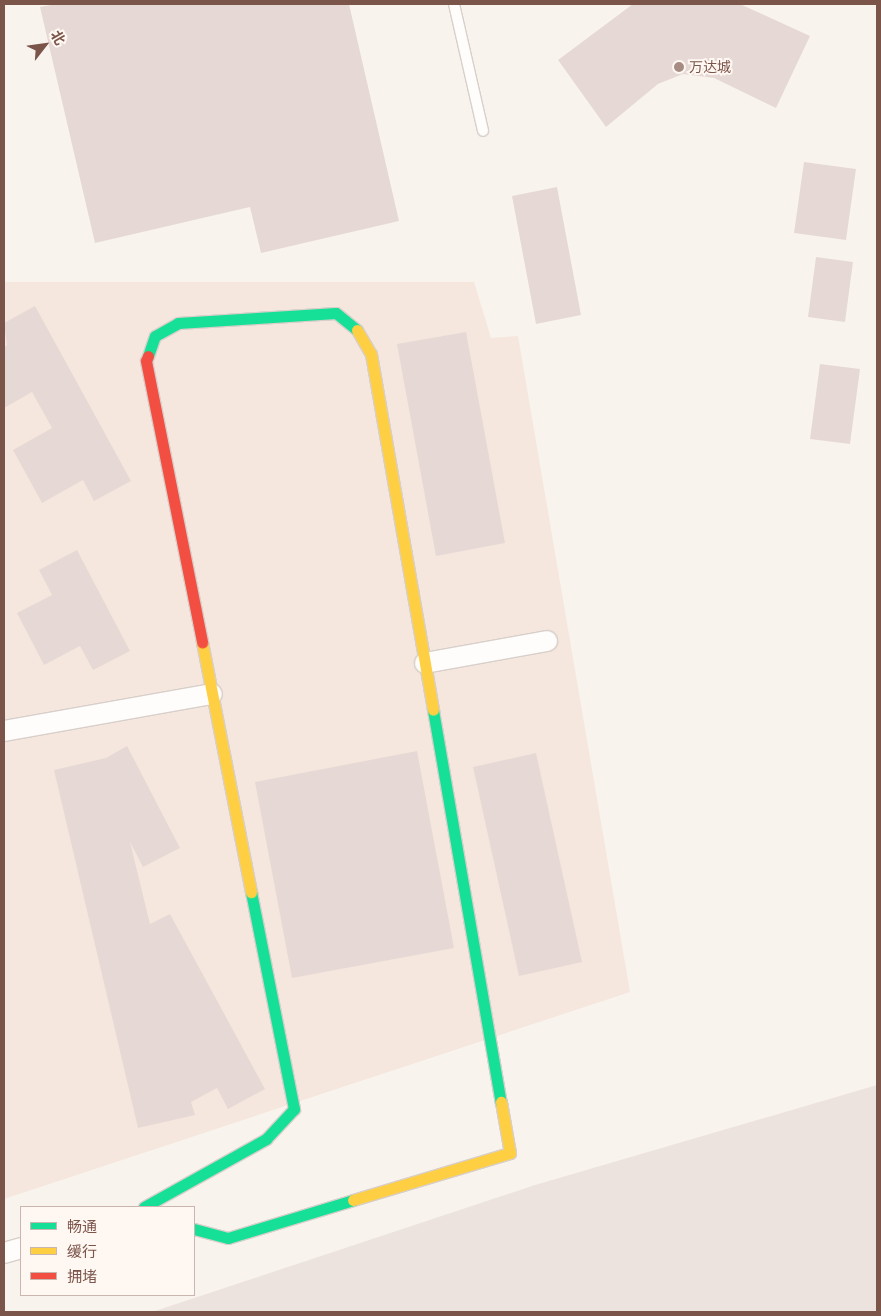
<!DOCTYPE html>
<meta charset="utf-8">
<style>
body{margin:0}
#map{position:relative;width:881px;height:1316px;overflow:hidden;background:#f9f3ee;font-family:Lato,"Noto Sans SC",sans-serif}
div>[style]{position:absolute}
.residential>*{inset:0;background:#f5e7de}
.industrial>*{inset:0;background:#ede3de}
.building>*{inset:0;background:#e6d9d5}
.roads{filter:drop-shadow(1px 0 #d8cfca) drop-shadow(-1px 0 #d8cfca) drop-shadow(0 1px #d8cfca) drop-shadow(0 -1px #d8cfca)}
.lane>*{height:10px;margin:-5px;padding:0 5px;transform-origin:5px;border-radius:5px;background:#fefdfc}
.street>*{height:20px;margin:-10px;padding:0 10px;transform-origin:10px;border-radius:10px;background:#fefdfc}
.fast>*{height:11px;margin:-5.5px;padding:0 5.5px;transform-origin:5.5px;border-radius:5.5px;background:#16e098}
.slow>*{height:11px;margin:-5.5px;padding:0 5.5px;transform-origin:5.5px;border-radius:5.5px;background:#ffcf43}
.jam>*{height:11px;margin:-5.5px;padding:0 5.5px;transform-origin:5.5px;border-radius:5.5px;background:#f24e42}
.dots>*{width:14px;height:14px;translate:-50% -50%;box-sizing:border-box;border:2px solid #fff7f1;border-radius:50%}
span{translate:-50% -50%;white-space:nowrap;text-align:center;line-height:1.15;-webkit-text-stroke:4px #fff7f1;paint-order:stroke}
.poi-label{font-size:14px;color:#7b544a}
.left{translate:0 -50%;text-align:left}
.frame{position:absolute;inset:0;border:5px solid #7b544a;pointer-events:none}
.legend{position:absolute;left:20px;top:1206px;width:175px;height:90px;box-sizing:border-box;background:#fff7f1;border:1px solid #cab6ae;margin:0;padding:6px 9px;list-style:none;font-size:15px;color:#7b544a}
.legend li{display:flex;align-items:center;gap:10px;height:25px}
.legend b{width:25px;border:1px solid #cab6ae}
.north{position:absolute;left:20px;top:20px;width:50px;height:50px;-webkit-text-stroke:4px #fff7f1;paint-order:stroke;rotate:60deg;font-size:14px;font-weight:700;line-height:20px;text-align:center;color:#7b544a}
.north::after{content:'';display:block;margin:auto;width:18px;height:22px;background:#7b544a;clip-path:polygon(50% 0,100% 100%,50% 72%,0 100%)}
</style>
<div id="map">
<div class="residential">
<div style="clip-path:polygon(4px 282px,474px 282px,491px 338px,518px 336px,630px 992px,4px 1199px)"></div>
</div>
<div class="industrial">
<div style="clip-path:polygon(877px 1085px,877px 1312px,152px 1312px,535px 1185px)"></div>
</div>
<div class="building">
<div style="clip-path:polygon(56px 4px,349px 4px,399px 221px,261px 253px,250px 207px,95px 243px,40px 7px)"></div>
<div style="clip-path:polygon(633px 4px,740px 4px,810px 36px,776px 108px,714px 78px,683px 74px,658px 84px,606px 127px,558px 60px)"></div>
<div style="clip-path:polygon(804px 162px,856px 169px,846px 240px,794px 233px)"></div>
<div style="clip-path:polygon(557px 187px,581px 315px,536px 324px,512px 196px)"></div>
<div style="clip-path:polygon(816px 257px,853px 262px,845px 322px,808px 317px)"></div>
<div style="clip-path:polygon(35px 306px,131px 481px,94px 501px,83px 480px,42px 503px,13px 450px,52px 428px,32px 392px,4px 408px,4px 347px,7px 345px,4px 323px)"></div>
<div style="clip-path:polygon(466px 332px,505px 543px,436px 556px,397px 344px)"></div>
<div style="clip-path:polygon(820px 364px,860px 369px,850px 444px,810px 439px)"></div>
<div style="clip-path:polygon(77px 550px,130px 651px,93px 670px,80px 646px,44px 665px,17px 613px,52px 595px,39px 570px)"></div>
<div style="clip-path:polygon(127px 746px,180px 848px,143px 867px,130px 842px,150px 924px,170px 914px,265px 1089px,228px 1109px,217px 1088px,191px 1102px,195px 1115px,138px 1128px,54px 770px,106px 758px)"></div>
<div style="clip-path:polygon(417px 751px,454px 948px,292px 978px,255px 782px)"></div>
<div style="clip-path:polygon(536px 753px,582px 962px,519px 976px,473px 767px)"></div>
</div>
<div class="roads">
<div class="lane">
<div style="left:454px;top:4px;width:130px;rotate:77.1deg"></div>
</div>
<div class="street">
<div style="left:425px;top:663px;width:124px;rotate:-10.2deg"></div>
<div style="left:4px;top:731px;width:211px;rotate:-10.1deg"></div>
<div style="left:4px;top:1253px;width:18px;rotate:-16deg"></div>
</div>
<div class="fast">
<div style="left:148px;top:356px;width:21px;rotate:-71deg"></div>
<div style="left:155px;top:336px;width:26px;rotate:-29deg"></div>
<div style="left:178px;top:323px;width:158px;rotate:-3.6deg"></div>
<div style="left:336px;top:313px;width:27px;rotate:39deg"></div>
<div style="left:433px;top:710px;width:398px;rotate:80.2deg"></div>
<div style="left:144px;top:1207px;width:140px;rotate:-29.1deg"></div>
<div style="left:266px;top:1139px;width:41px;rotate:-47deg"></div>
<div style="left:294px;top:1109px;width:221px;rotate:-101.2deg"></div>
<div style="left:194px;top:1229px;width:35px;rotate:15deg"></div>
<div style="left:228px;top:1238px;width:131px;rotate:-16.9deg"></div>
</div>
<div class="slow">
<div style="left:357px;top:330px;width:28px;rotate:60deg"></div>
<div style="left:371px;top:354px;width:361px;rotate:80.1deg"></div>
<div style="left:202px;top:642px;width:255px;rotate:78.9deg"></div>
<div style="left:353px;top:1200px;width:164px;rotate:-16.7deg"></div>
<div style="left:510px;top:1153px;width:52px;rotate:-100deg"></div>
</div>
<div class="jam">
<div style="left:148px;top:356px;width:5px;rotate:112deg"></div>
<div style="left:146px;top:361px;width:287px;rotate:78.7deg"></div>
</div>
</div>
<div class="dots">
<div style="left:679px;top:67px;background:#a78c83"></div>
</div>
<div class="poi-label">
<span class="left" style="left:689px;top:67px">万达城</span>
</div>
<div class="frame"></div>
<ul class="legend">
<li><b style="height:6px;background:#16e098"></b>畅通</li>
<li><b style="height:6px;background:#ffcf43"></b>缓行</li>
<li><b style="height:6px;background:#f24e42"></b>拥堵</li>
</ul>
<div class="north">北</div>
</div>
